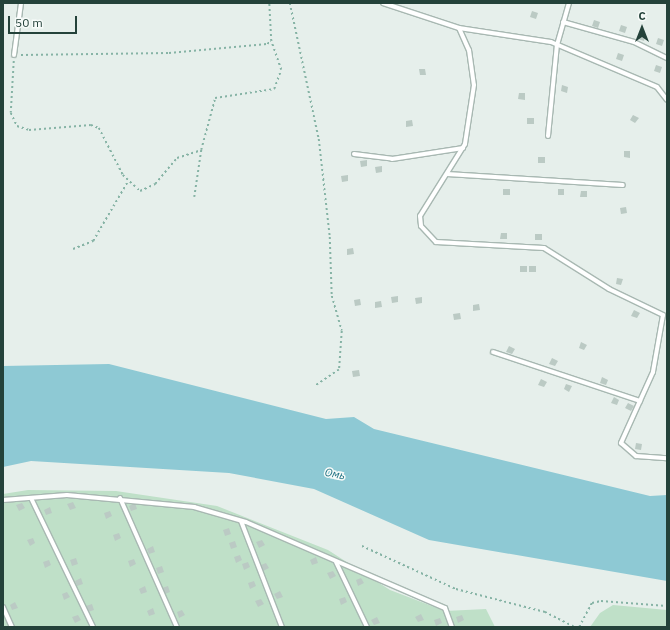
<!DOCTYPE html>
<meta charset="utf-8">
<style>
body{margin:0}
#map{position:relative;width:670px;height:630px;overflow:hidden;background:#e6efeb;font-family:"IBM Plex Sans",sans-serif}
div>[style]{position:absolute}
.green>*{inset:0;background:#bfe0c8}
.water>*{inset:0;background:#8ec9d4}
.building>*{inset:0;background:#bbcac4}
.path>*{height:1.5px;margin-top:-0.75px;transform-origin:0;background:repeating-linear-gradient(90deg,#86b3a5 0 2px,transparent 0 5px)}
.roads{filter:drop-shadow(1px 0 #a8b8b2) drop-shadow(-1px 0 #a8b8b2) drop-shadow(0 1px #a8b8b2) drop-shadow(0 -1px #a8b8b2)}
.lane>*{height:4px;margin:-2px;padding:0 2px;transform-origin:2px;border-radius:2px;background:#fff}
span{translate:-50% -50%;white-space:nowrap;text-align:center;line-height:1.15;-webkit-text-stroke:3px #f7fbf9;paint-order:stroke}
.water-label{font-size:11px;color:#1c6f80;font-style:italic}
.frame{position:absolute;inset:0;border:4px solid #24423a;pointer-events:none}
.north{position:absolute;left:622px;top:8px;width:40px;height:40px;-webkit-text-stroke:3px #f7fbf9;paint-order:stroke;rotate:0deg;font-size:11px;font-weight:700;line-height:16px;text-align:center;color:#24423a}
.north::after{content:'';display:block;margin:auto;width:14px;height:18px;background:#24423a;clip-path:polygon(50% 0,100% 100%,50% 72%,0 100%)}
.scale{position:absolute;left:8px;top:16px;width:69px;height:18px;box-sizing:border-box;border:2px solid #24423a;border-top:0;padding-left:5px;font-size:12px;line-height:14px;white-space:nowrap;color:#24423a;-webkit-text-stroke:3px #f7fbf9;paint-order:stroke}
</style>
<div id="map">
<div class="green">
<div style="clip-path:polygon(28px 490px,116px 491px,217px 506px,328px 550px,390px 590px,445px 611px,486px 609px,495px 627px,3px 627px,3px 494px)"></div>
<div style="clip-path:polygon(613px 605px,667px 610px,667px 627px,590px 627px,600px 613px)"></div>
</div>
<div class="water">
<div style="clip-path:polygon(109px 364px,326px 419px,354px 417px,374px 429px,650px 496px,667px 495px,667px 581px,429px 540px,314px 489px,229px 473px,31px 461px,3px 467px,3px 366px)"></div>
</div>
<div class="building">
<div style="clip-path:polygon(532px 11px,538px 13px,536px 19px,530px 17px)"></div>
<div style="clip-path:polygon(594px 20px,600px 22px,598px 28px,592px 26px)"></div>
<div style="clip-path:polygon(621px 25px,627px 27px,625px 33px,619px 31px)"></div>
<div style="clip-path:polygon(640px 33px,646px 35px,644px 41px,638px 39px)"></div>
<div style="clip-path:polygon(658px 38px,664px 40px,662px 46px,656px 44px)"></div>
<div style="clip-path:polygon(618px 53px,624px 55px,622px 61px,616px 59px)"></div>
<div style="clip-path:polygon(656px 65px,662px 67px,660px 73px,654px 71px)"></div>
<div style="clip-path:polygon(419px 69px,425px 69px,426px 75px,420px 75px)"></div>
<div style="clip-path:polygon(562px 85px,568px 87px,567px 93px,561px 91px)"></div>
<div style="clip-path:polygon(519px 93px,525px 93px,525px 100px,518px 99px)"></div>
<div style="clip-path:polygon(633px 115px,639px 118px,635px 123px,630px 120px)"></div>
<div style="clip-path:polygon(527px 118px,534px 118px,534px 124px,527px 124px)"></div>
<div style="clip-path:polygon(412px 120px,413px 126px,406px 127px,406px 121px)"></div>
<div style="clip-path:polygon(624px 151px,630px 151px,630px 158px,624px 157px)"></div>
<div style="clip-path:polygon(538px 157px,545px 157px,545px 163px,538px 163px)"></div>
<div style="clip-path:polygon(367px 160px,367px 166px,361px 167px,360px 161px)"></div>
<div style="clip-path:polygon(382px 166px,382px 172px,376px 173px,375px 167px)"></div>
<div style="clip-path:polygon(348px 175px,348px 181px,342px 182px,341px 176px)"></div>
<div style="clip-path:polygon(503px 189px,510px 189px,510px 195px,503px 195px)"></div>
<div style="clip-path:polygon(558px 189px,564px 189px,564px 195px,558px 195px)"></div>
<div style="clip-path:polygon(581px 191px,587px 191px,587px 197px,580px 197px)"></div>
<div style="clip-path:polygon(626px 207px,627px 213px,621px 214px,620px 208px)"></div>
<div style="clip-path:polygon(501px 233px,507px 233px,507px 239px,500px 239px)"></div>
<div style="clip-path:polygon(535px 234px,542px 234px,542px 240px,535px 240px)"></div>
<div style="clip-path:polygon(353px 248px,354px 254px,347px 255px,347px 249px)"></div>
<div style="clip-path:polygon(520px 266px,527px 266px,527px 272px,520px 272px)"></div>
<div style="clip-path:polygon(529px 266px,536px 266px,536px 272px,529px 272px)"></div>
<div style="clip-path:polygon(617px 278px,623px 279px,621px 285px,616px 284px)"></div>
<div style="clip-path:polygon(398px 296px,398px 302px,392px 303px,391px 297px)"></div>
<div style="clip-path:polygon(422px 297px,422px 303px,416px 304px,415px 298px)"></div>
<div style="clip-path:polygon(360px 299px,361px 305px,355px 306px,354px 300px)"></div>
<div style="clip-path:polygon(381px 301px,382px 307px,375px 308px,375px 302px)"></div>
<div style="clip-path:polygon(479px 304px,480px 310px,473px 311px,473px 305px)"></div>
<div style="clip-path:polygon(634px 310px,640px 313px,637px 318px,631px 316px)"></div>
<div style="clip-path:polygon(460px 313px,461px 319px,454px 320px,453px 314px)"></div>
<div style="clip-path:polygon(581px 342px,587px 345px,584px 350px,579px 348px)"></div>
<div style="clip-path:polygon(509px 346px,515px 349px,512px 354px,506px 352px)"></div>
<div style="clip-path:polygon(552px 358px,558px 361px,555px 366px,549px 364px)"></div>
<div style="clip-path:polygon(359px 370px,360px 376px,353px 377px,352px 371px)"></div>
<div style="clip-path:polygon(602px 377px,608px 380px,606px 385px,600px 383px)"></div>
<div style="clip-path:polygon(541px 379px,547px 382px,544px 387px,538px 385px)"></div>
<div style="clip-path:polygon(566px 384px,572px 386px,569px 392px,564px 389px)"></div>
<div style="clip-path:polygon(614px 397px,619px 400px,617px 405px,611px 403px)"></div>
<div style="clip-path:polygon(628px 403px,634px 406px,631px 411px,625px 408px)"></div>
<div style="clip-path:polygon(636px 443px,642px 444px,641px 450px,635px 449px)"></div>
<div style="clip-path:polygon(73px 502px,76px 508px,70px 510px,67px 504px)"></div>
<div style="clip-path:polygon(22px 503px,25px 508px,19px 511px,16px 505px)"></div>
<div style="clip-path:polygon(135px 503px,137px 509px,131px 511px,129px 506px)"></div>
<div style="clip-path:polygon(50px 507px,52px 513px,46px 515px,44px 510px)"></div>
<div style="clip-path:polygon(110px 511px,112px 516px,106px 519px,104px 513px)"></div>
<div style="clip-path:polygon(229px 528px,231px 534px,225px 536px,223px 530px)"></div>
<div style="clip-path:polygon(119px 533px,121px 538px,115px 541px,113px 535px)"></div>
<div style="clip-path:polygon(33px 538px,35px 543px,30px 546px,27px 540px)"></div>
<div style="clip-path:polygon(262px 540px,265px 545px,259px 548px,256px 542px)"></div>
<div style="clip-path:polygon(235px 541px,237px 547px,231px 549px,229px 543px)"></div>
<div style="clip-path:polygon(153px 546px,155px 552px,149px 554px,147px 549px)"></div>
<div style="clip-path:polygon(240px 555px,242px 560px,236px 563px,234px 557px)"></div>
<div style="clip-path:polygon(316px 557px,318px 563px,312px 565px,310px 560px)"></div>
<div style="clip-path:polygon(76px 558px,78px 564px,72px 566px,70px 560px)"></div>
<div style="clip-path:polygon(134px 559px,136px 564px,130px 567px,128px 561px)"></div>
<div style="clip-path:polygon(49px 560px,51px 565px,45px 568px,43px 562px)"></div>
<div style="clip-path:polygon(248px 562px,250px 567px,244px 570px,242px 564px)"></div>
<div style="clip-path:polygon(266px 563px,269px 568px,263px 571px,261px 565px)"></div>
<div style="clip-path:polygon(162px 566px,164px 572px,158px 574px,156px 568px)"></div>
<div style="clip-path:polygon(333px 571px,336px 576px,330px 579px,327px 573px)"></div>
<div style="clip-path:polygon(81px 578px,83px 584px,77px 586px,75px 581px)"></div>
<div style="clip-path:polygon(361px 578px,364px 583px,358px 586px,356px 580px)"></div>
<div style="clip-path:polygon(254px 581px,256px 586px,250px 589px,248px 583px)"></div>
<div style="clip-path:polygon(145px 586px,147px 592px,141px 594px,139px 589px)"></div>
<div style="clip-path:polygon(168px 586px,170px 592px,165px 594px,162px 588px)"></div>
<div style="clip-path:polygon(280px 591px,283px 597px,277px 599px,274px 594px)"></div>
<div style="clip-path:polygon(67px 592px,70px 597px,64px 600px,62px 594px)"></div>
<div style="clip-path:polygon(345px 597px,347px 602px,341px 605px,339px 599px)"></div>
<div style="clip-path:polygon(261px 599px,264px 604px,258px 607px,255px 601px)"></div>
<div style="clip-path:polygon(15px 602px,18px 608px,12px 610px,10px 605px)"></div>
<div style="clip-path:polygon(92px 604px,94px 610px,88px 612px,86px 606px)"></div>
<div style="clip-path:polygon(153px 608px,155px 614px,149px 616px,147px 611px)"></div>
<div style="clip-path:polygon(182px 610px,185px 615px,179px 618px,177px 612px)"></div>
<div style="clip-path:polygon(421px 614px,424px 620px,418px 622px,415px 617px)"></div>
<div style="clip-path:polygon(78px 615px,81px 620px,75px 623px,72px 617px)"></div>
<div style="clip-path:polygon(462px 615px,464px 620px,458px 623px,456px 617px)"></div>
<div style="clip-path:polygon(377px 617px,380px 623px,374px 625px,371px 620px)"></div>
<div style="clip-path:polygon(440px 618px,442px 623px,436px 626px,434px 620px)"></div>
</div>
<div class="path">
<div style="left:290px;top:3px;width:139px;rotate:78deg"></div>
<div style="left:319px;top:139px;width:99px;rotate:83.6deg"></div>
<div style="left:330px;top:237px;width:59px;rotate:88.1deg"></div>
<div style="left:332px;top:296px;width:36px;rotate:74deg"></div>
<div style="left:342px;top:331px;width:39px;rotate:94deg"></div>
<div style="left:339px;top:370px;width:29px;rotate:146deg"></div>
<div style="left:21px;top:55px;width:148px;rotate:-0.8deg"></div>
<div style="left:169px;top:53px;width:98px;rotate:-5.2deg"></div>
<div style="left:267px;top:44px;width:5px;rotate:-37deg"></div>
<div style="left:271px;top:41px;width:38px;rotate:-93deg"></div>
<div style="left:14px;top:61px;width:52px;rotate:93.3deg"></div>
<div style="left:11px;top:113px;width:14px;rotate:65deg"></div>
<div style="left:17px;top:126px;width:13px;rotate:18deg"></div>
<div style="left:29px;top:130px;width:62px;rotate:-4.6deg"></div>
<div style="left:91px;top:125px;width:9px;rotate:21deg"></div>
<div style="left:99px;top:128px;width:53px;rotate:62.9deg"></div>
<div style="left:123px;top:175px;width:23px;rotate:43deg"></div>
<div style="left:140px;top:191px;width:17px;rotate:-25deg"></div>
<div style="left:155px;top:184px;width:34px;rotate:-50deg"></div>
<div style="left:177px;top:158px;width:25px;rotate:-18deg"></div>
<div style="left:201px;top:150px;width:54px;rotate:-74.9deg"></div>
<div style="left:215px;top:98px;width:60px;rotate:-8.7deg"></div>
<div style="left:274px;top:89px;width:20px;rotate:-70deg"></div>
<div style="left:281px;top:70px;width:31px;rotate:-109deg"></div>
<div style="left:194px;top:197px;width:48px;rotate:-81.5deg"></div>
<div style="left:73px;top:249px;width:22px;rotate:-22deg"></div>
<div style="left:93px;top:241px;width:69px;rotate:-59.7deg"></div>
<div style="left:362px;top:546px;width:103px;rotate:24.6deg"></div>
<div style="left:456px;top:589px;width:92px;rotate:14.5deg"></div>
<div style="left:545px;top:612px;width:33px;rotate:27deg"></div>
<div style="left:579px;top:627px;width:27px;rotate:-62deg"></div>
<div style="left:592px;top:603px;width:9px;rotate:-13deg"></div>
<div style="left:601px;top:601px;width:66px;rotate:4.3deg"></div>
</div>
<div class="roads">
<div class="lane">
<div style="left:383px;top:3px;width:80px;rotate:18.2deg"></div>
<div style="left:459px;top:28px;width:24px;rotate:66deg"></div>
<div style="left:469px;top:50px;width:35px;rotate:82deg"></div>
<div style="left:474px;top:85px;width:60px;rotate:98.7deg"></div>
<div style="left:465px;top:144px;width:85px;rotate:122deg"></div>
<div style="left:420px;top:216px;width:10px;rotate:84deg"></div>
<div style="left:421px;top:226px;width:22px;rotate:47deg"></div>
<div style="left:436px;top:242px;width:108px;rotate:3.2deg"></div>
<div style="left:544px;top:248px;width:77px;rotate:32.2deg"></div>
<div style="left:609px;top:289px;width:60px;rotate:25.7deg"></div>
<div style="left:663px;top:315px;width:58px;rotate:100deg"></div>
<div style="left:653px;top:372px;width:78px;rotate:114.3deg"></div>
<div style="left:621px;top:443px;width:20px;rotate:41deg"></div>
<div style="left:636px;top:456px;width:31px;rotate:4deg"></div>
<div style="left:563px;top:22px;width:74px;rotate:15.7deg"></div>
<div style="left:634px;top:42px;width:37px;rotate:26deg"></div>
<div style="left:459px;top:28px;width:93px;rotate:8.7deg"></div>
<div style="left:551px;top:42px;width:115px;rotate:23deg"></div>
<div style="left:657px;top:87px;width:16px;rotate:52deg"></div>
<div style="left:14px;top:55px;width:52px;rotate:-82.3deg"></div>
<div style="left:548px;top:136px;width:91px;rotate:-84.4deg"></div>
<div style="left:557px;top:45px;width:44px;rotate:-74.1deg"></div>
<div style="left:354px;top:154px;width:38px;rotate:7deg"></div>
<div style="left:392px;top:159px;width:72px;rotate:-8.8deg"></div>
<div style="left:447px;top:174px;width:176px;rotate:3.6deg"></div>
<div style="left:493px;top:352px;width:155px;rotate:18.4deg"></div>
<div style="left:31px;top:498px;width:143px;rotate:64.3deg"></div>
<div style="left:120px;top:498px;width:141px;rotate:66.2deg"></div>
<div style="left:3px;top:500px;width:64px;rotate:-4.5deg"></div>
<div style="left:67px;top:495px;width:128px;rotate:5.4deg"></div>
<div style="left:194px;top:507px;width:54px;rotate:16.1deg"></div>
<div style="left:246px;top:522px;width:217px;rotate:23.4deg"></div>
<div style="left:445px;top:608px;width:20px;rotate:70deg"></div>
<div style="left:241px;top:521px;width:114px;rotate:68.9deg"></div>
<div style="left:336px;top:562px;width:72px;rotate:64.5deg"></div>
<div style="left:3px;top:607px;width:22px;rotate:66deg"></div>
</div>
</div>
<div class="water-label">
<span style="left:335px;top:474px;rotate:12deg">Омь</span>
</div>
<div class="frame"></div>
<div class="north">С</div>
<div class="scale">50 m</div>
</div>
